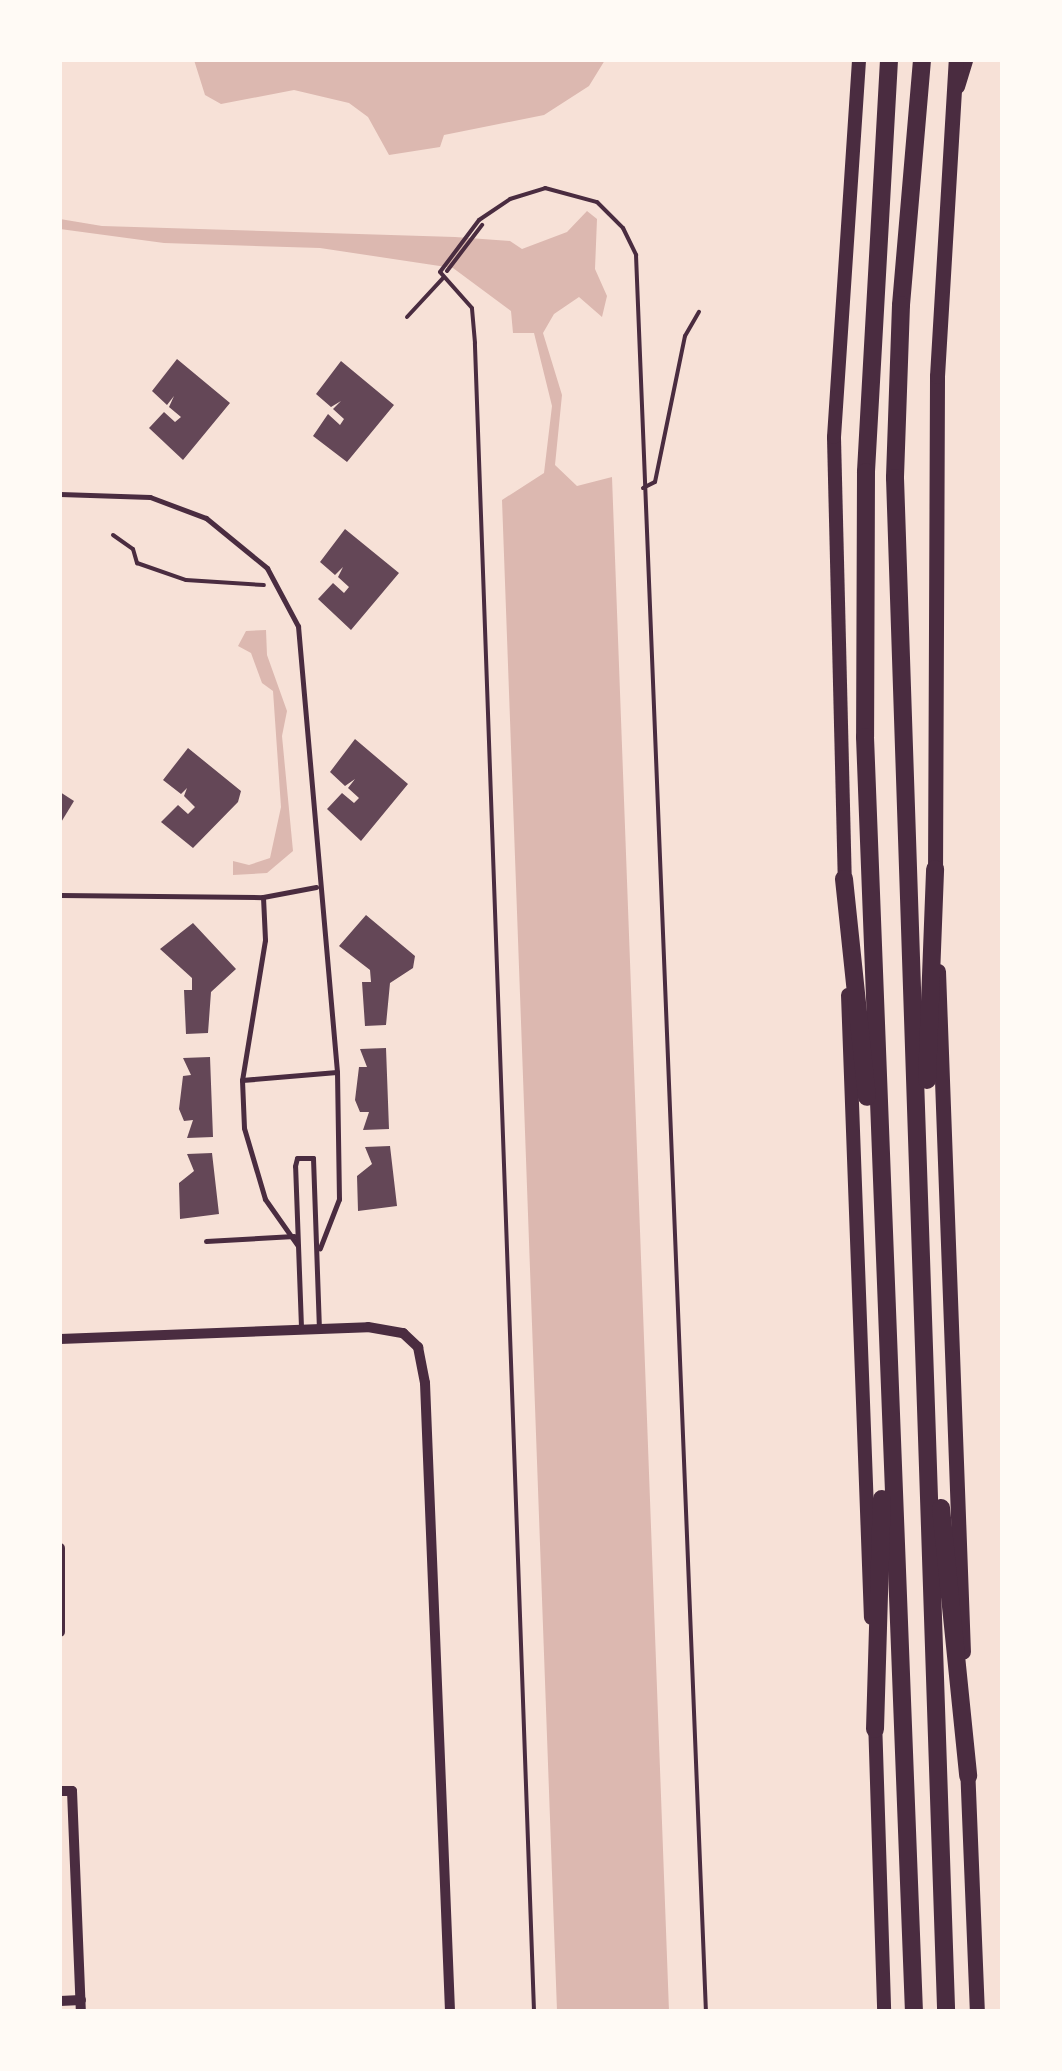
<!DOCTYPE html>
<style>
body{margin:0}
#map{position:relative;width:1062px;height:2071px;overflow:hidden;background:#f7e1d7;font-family:Ubuntu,sans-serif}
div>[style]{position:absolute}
.water>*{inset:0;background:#dcb8b0}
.building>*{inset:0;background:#644757}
.path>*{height:4px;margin:-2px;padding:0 2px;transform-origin:2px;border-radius:2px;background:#4a2c40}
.service>*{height:5px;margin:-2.5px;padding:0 2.5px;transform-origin:2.5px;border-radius:2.5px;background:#4a2c40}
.minor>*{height:10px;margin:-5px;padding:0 5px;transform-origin:5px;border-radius:5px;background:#4a2c40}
.tertiary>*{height:14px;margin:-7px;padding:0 7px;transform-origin:7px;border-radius:7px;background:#4a2c40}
.secondary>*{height:15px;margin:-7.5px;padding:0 7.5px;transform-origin:7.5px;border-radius:7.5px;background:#4a2c40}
.trunk>*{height:18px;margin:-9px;padding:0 9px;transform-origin:9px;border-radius:9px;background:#4a2c40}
span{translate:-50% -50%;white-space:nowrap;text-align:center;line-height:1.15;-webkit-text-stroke:9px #fffaf5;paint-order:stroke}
.frame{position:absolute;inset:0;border:62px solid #fffaf5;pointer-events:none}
</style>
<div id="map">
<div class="water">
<div style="clip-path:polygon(194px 60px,605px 60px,589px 86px,544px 115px,444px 135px,440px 147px,389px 155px,368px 117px,349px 103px,294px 90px,221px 104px,205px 95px)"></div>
<div style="clip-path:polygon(587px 211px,597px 219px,595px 269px,607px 296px,602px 317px,579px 297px,554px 314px,543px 333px,562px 395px,555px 465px,577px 486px,612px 477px,669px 2011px,557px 2011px,502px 500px,544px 473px,552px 406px,534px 333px,513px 333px,511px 311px,453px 268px,320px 248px,164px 243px,60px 229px,60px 219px,102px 226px,455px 237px,510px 241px,522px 249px,567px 232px)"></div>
<div style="clip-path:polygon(266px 630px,267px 655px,287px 711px,282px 736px,293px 851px,267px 873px,233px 875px,233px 861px,249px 865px,270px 858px,281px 807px,273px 691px,262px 683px,251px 653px,238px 646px,246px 631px)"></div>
</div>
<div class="building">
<div style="clip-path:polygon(177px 359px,230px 403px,183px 460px,149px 428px,164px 412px,175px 422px,181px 417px,169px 407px,174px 396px,167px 405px,152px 391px)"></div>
<div style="clip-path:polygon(341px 361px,394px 405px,347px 462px,313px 436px,328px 414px,340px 425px,344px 419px,333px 409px,341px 401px,331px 407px,316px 394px)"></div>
<div style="clip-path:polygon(345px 529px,399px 573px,351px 630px,318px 599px,333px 583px,344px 593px,349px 587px,338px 577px,343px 567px,335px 575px,320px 562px)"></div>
<div style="clip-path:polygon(355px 739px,408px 784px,361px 841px,327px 809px,342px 793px,354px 803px,359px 798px,348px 788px,355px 779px,345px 786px,330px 772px)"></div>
<div style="clip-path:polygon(188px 748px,241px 791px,238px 802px,193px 848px,161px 822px,178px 805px,188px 814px,195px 807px,184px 796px,187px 788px,181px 794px,163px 780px)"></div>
<div style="clip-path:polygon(60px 792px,74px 801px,60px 824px)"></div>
<div style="clip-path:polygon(366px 915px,415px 956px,413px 968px,390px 983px,386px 1025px,365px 1026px,362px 982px,371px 982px,370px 970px,339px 946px)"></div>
<div style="clip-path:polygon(193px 923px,236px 969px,211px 992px,208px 1033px,186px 1034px,184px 990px,192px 990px,192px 978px,160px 949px)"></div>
<div style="clip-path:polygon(386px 1048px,389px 1129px,363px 1130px,369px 1112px,360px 1112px,355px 1100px,359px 1067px,367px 1067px,360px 1049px)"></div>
<div style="clip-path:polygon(210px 1057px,213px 1137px,187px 1138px,193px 1120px,184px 1121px,179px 1109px,183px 1076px,191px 1075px,183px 1058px)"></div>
<div style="clip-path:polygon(390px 1146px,397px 1206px,358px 1211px,357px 1176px,372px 1164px,365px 1147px)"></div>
<div style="clip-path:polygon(212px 1153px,219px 1214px,180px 1219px,179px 1183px,194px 1171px,187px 1154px)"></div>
</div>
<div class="path">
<div style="left:447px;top:271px;width:58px;rotate:-52.7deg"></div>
<div style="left:407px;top:317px;width:54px;rotate:-47.2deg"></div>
<div style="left:643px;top:488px;width:13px;rotate:-27deg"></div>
<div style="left:655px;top:482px;width:149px;rotate:-78.4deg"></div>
<div style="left:685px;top:336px;width:28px;rotate:-60deg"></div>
<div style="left:113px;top:535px;width:24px;rotate:35deg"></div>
<div style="left:133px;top:549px;width:15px;rotate:74deg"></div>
<div style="left:137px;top:563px;width:52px;rotate:19.1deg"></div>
<div style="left:186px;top:580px;width:78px;rotate:3.7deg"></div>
<div style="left:534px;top:2011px;width:1669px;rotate:-92.03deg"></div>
<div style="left:475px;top:343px;width:35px;rotate:-95deg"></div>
<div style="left:472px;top:308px;width:48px;rotate:-131.6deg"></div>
<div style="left:440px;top:272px;width:65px;rotate:-53.1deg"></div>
<div style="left:479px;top:220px;width:37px;rotate:-34deg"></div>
<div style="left:510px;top:199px;width:37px;rotate:-17deg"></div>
<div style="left:545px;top:188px;width:54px;rotate:15.1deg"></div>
<div style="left:597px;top:202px;width:37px;rotate:45deg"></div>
<div style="left:623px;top:228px;width:30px;rotate:64deg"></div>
<div style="left:636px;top:255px;width:1757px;rotate:87.72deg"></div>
</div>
<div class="service">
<div style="left:60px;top:494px;width:90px;rotate:1.9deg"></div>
<div style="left:150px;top:497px;width:60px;rotate:20.6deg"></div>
<div style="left:206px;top:518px;width:79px;rotate:39.3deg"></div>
<div style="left:267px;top:568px;width:66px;rotate:61.9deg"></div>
<div style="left:298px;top:626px;width:448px;rotate:85deg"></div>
<div style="left:337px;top:1072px;width:127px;rotate:89.1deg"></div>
<div style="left:339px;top:1199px;width:53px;rotate:111.2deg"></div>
<div style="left:60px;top:895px;width:203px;rotate:0.6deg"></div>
<div style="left:263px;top:897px;width:43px;rotate:87.3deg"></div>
<div style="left:265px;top:940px;width:142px;rotate:99.3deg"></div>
<div style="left:242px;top:1080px;width:48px;rotate:87.6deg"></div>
<div style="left:244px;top:1128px;width:74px;rotate:73.5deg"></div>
<div style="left:265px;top:1199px;width:57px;rotate:54.9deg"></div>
<div style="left:263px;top:897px;width:54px;rotate:-10.7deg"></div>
<div style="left:242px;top:1080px;width:95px;rotate:-4.8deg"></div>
<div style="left:206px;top:1241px;width:88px;rotate:-3.3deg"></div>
<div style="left:301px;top:1327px;width:161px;rotate:-92.1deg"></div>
<div style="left:295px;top:1166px;width:8px;rotate:-76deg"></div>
<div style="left:297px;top:1158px;width:16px"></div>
<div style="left:313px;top:1158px;width:170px;rotate:88deg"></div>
</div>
<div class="minor">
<div style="left:60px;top:1339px;width:308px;rotate:-2.2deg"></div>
<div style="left:368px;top:1327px;width:36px;rotate:10deg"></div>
<div style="left:403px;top:1333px;width:21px;rotate:43deg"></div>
<div style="left:418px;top:1347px;width:37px;rotate:79deg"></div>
<div style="left:425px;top:1383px;width:628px;rotate:87.72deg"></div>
<div style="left:60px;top:1548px;width:84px;rotate:90deg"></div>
<div style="left:60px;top:1791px;width:12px"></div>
<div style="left:72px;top:1791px;width:220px;rotate:87.7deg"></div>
<div style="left:60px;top:2001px;width:21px;rotate:-3deg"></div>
</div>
<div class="tertiary">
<div style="left:958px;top:87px;width:28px;rotate:-73deg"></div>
<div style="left:845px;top:888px;width:451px;rotate:-91.4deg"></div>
<div style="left:834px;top:437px;width:378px;rotate:-86.2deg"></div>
<div style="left:848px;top:995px;width:623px;rotate:87.89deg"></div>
<div style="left:875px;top:1719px;width:292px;rotate:88.2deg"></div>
</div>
<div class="secondary">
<div style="left:935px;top:878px;width:502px;rotate:-89.77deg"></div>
<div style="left:937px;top:376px;width:317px;rotate:-86.6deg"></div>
<div style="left:938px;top:971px;width:681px;rotate:87.9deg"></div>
<div style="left:967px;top:1765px;width:246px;rotate:87.7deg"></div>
</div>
<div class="trunk">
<div style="left:889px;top:60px;width:413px;rotate:93.2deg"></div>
<div style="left:866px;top:472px;width:265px;rotate:90.2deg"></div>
<div style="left:865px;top:737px;width:1275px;rotate:87.8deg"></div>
<div style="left:922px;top:60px;width:246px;rotate:94.9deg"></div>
<div style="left:901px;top:305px;width:173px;rotate:92deg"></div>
<div style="left:895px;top:478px;width:1534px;rotate:88.09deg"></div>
<div style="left:844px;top:879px;width:219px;rotate:84deg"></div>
<div style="left:927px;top:1080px;width:211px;rotate:-87.8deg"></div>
<div style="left:941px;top:1508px;width:269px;rotate:84.2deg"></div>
<div style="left:875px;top:1729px;width:230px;rotate:-88.3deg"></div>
</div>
<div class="frame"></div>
</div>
